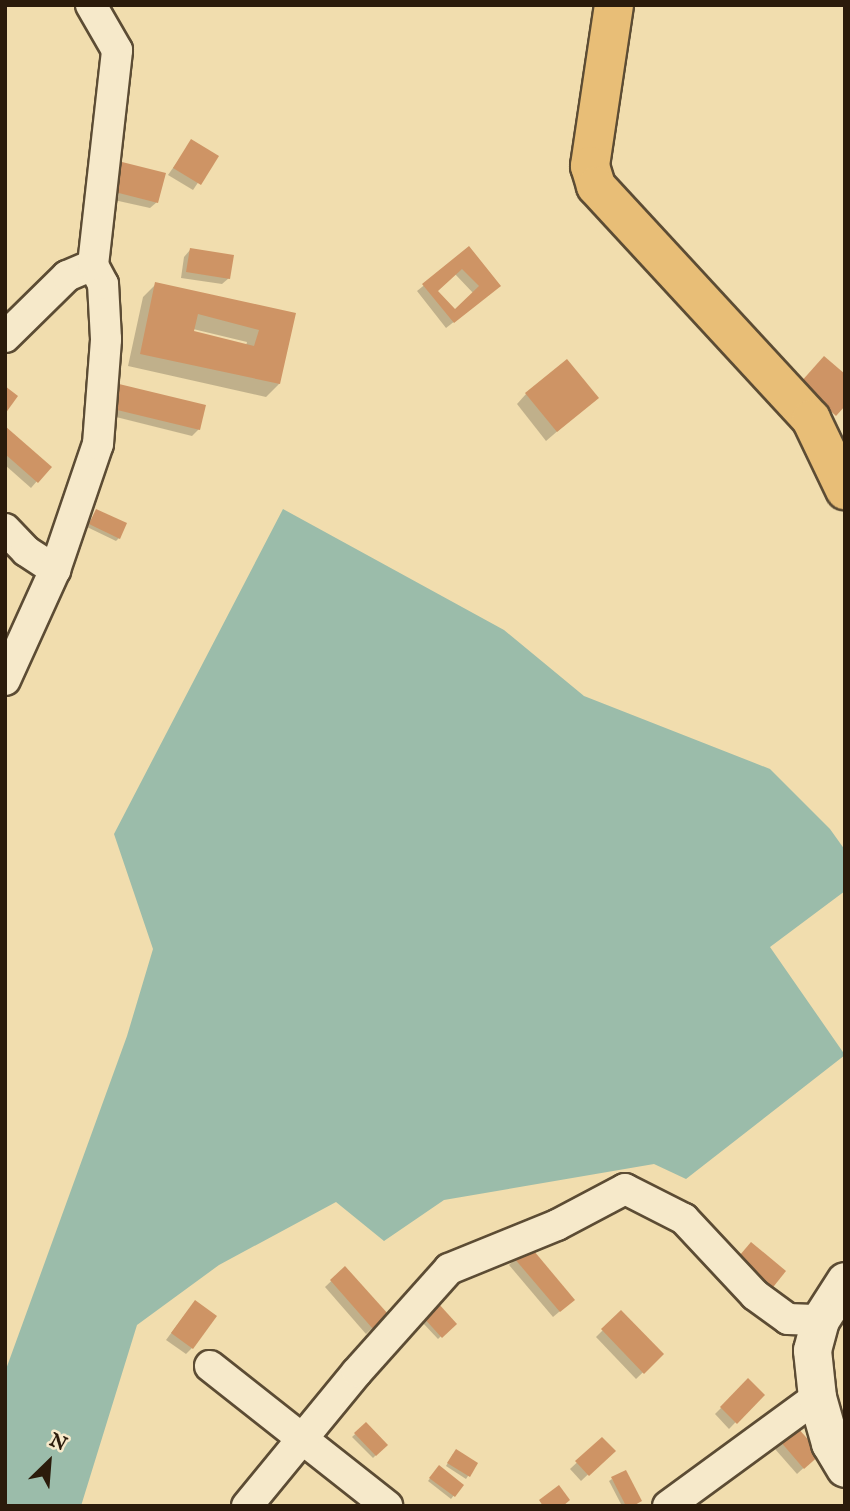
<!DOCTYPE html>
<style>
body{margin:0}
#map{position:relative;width:850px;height:1511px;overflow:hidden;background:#f1ddae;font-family:"IM FELL English",serif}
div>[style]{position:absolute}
.water>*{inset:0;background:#9bbcaa}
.shadow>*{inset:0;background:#0003}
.building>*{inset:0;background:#ce9465}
.roads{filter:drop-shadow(2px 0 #5c4c34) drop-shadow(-2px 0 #5c4c34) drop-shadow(0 2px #5c4c34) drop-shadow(0 -2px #5c4c34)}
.minor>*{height:30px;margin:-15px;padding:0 15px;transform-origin:15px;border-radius:15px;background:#f6e9ca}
.tertiary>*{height:37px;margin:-18.5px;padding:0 18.5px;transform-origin:18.5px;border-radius:18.5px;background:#f6e9ca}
.primary>*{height:38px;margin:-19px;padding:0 19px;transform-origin:19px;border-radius:19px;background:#e8be77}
span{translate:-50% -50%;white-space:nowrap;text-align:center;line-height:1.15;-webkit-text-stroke:5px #f6e9ca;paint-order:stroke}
.frame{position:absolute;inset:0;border:7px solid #2b1b0b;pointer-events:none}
.north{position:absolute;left:14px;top:1427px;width:70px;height:70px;-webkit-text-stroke:5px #f6e9ca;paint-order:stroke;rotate:25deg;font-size:19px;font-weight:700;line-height:28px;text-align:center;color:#2b1b0b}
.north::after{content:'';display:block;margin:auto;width:24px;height:32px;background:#2b1b0b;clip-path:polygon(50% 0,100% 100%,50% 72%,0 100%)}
</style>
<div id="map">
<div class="water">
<div style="clip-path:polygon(283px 509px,504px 630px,584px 696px,770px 769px,830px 829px,845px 850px,845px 891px,770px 947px,845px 1055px,686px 1179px,654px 1164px,444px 1200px,384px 1241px,336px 1202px,219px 1265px,137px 1325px,81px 1506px,5px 1506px,5px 1372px,127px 1036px,153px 949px,114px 834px)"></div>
</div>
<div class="shadow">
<div style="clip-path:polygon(192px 141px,216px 156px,193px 190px,168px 175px)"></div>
<div style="clip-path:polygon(112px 170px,157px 202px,150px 208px,105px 198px)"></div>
<div style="clip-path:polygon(evenodd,469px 249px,492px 292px,446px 328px,417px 291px,469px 249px,455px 274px,474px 294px,455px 311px,436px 291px,455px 274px)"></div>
<div style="clip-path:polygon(190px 250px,229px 278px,222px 284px,181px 278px,184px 257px)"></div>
<div style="clip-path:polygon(evenodd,156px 284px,294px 315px,279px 384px,266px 397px,128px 366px,143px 297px,156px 284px,193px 329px,247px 342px,246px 346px,192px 332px,193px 329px)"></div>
<div style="clip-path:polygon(120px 386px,199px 429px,192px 436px,108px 415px,113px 392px)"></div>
<div style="clip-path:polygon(526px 394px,596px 398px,546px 441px,517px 404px)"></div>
<div style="clip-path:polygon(5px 428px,49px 467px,31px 488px,5px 465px)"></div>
<div style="clip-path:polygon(96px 511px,119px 538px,116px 541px,87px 527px)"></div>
<div style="clip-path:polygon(515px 1259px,566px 1306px,553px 1317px,509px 1265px)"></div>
<div style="clip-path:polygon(345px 1268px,380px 1321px,366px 1334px,325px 1287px)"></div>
<div style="clip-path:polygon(438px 1306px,454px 1324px,438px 1339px,421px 1321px)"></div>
<div style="clip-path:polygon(189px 1309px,192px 1348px,186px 1354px,166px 1340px)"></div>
<div style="clip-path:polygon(621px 1312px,662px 1354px,636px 1379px,596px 1337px)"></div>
<div style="clip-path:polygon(748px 1381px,762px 1395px,729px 1429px,715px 1414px)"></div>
<div style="clip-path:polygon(366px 1424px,386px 1445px,373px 1458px,352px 1437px)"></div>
<div style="clip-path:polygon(602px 1439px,613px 1451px,581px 1481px,570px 1469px)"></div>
<div style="clip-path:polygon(782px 1443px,812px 1460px,797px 1474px,775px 1449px)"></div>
<div style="clip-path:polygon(453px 1454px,476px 1464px,466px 1479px,446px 1466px)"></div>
<div style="clip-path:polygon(437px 1470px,462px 1485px,451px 1499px,428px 1481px)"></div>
<div style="clip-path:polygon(612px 1479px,633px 1506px,622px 1506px,609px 1481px)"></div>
</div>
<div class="building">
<div style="clip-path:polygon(191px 139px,219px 156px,201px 185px,173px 168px)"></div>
<div style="clip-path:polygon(118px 161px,166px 173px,158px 203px,111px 191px)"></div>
<div style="clip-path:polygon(evenodd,469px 246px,501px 286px,454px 323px,422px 284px,469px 246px,462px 269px,479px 286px,455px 309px,438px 291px,462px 269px)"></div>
<div style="clip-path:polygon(190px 248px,234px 255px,230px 279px,186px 272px)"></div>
<div style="clip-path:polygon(evenodd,155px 282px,296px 313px,280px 384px,140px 354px,155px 282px,198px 314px,259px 330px,254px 346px,194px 331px,198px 314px)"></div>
<div style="clip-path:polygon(824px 356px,845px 374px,845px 406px,836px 416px,800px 383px)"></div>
<div style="clip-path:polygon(567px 359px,599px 398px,557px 432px,525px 393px)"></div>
<div style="clip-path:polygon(119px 384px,206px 405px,200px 430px,113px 409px)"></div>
<div style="clip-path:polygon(5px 386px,18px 396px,5px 414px)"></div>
<div style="clip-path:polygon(5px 426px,52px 467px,38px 483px,5px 454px)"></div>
<div style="clip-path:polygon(96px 509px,127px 523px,120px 539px,89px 524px)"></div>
<div style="clip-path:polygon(751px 1242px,786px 1271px,770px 1291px,734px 1262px)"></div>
<div style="clip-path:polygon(529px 1245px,575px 1300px,560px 1312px,514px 1258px)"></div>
<div style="clip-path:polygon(345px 1266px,389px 1315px,373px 1329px,330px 1280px)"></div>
<div style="clip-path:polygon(195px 1300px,217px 1316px,193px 1349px,171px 1333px)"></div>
<div style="clip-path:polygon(438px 1303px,457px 1324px,442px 1338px,423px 1317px)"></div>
<div style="clip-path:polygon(621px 1310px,664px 1354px,644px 1374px,601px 1329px)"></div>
<div style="clip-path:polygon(748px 1378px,765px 1395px,737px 1424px,720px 1407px)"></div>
<div style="clip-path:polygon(366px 1422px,388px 1445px,376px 1456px,354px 1433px)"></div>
<div style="clip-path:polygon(797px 1427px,821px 1454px,804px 1469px,780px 1441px)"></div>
<div style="clip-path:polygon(602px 1437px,616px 1451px,589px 1476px,575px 1461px)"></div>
<div style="clip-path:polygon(456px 1449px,478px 1463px,470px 1477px,447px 1463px)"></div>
<div style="clip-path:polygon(439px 1465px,464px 1485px,455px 1497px,429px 1478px)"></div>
<div style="clip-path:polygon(626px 1470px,642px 1501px,633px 1506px,626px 1506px,611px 1477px)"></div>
<div style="clip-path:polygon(559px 1485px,570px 1500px,563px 1506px,543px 1506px,539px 1500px)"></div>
</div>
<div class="roads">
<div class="minor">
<div style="left:5px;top:337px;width:87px;rotate:-44.5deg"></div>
<div style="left:67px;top:276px;width:28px;rotate:-23deg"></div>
<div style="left:5px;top:529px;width:30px;rotate:46deg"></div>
<div style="left:26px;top:551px;width:35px;rotate:33deg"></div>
<div style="left:5px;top:680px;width:121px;rotate:-65.6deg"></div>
<div style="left:55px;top:570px;width:133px;rotate:-71.2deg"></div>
<div style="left:98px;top:444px;width:105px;rotate:-85.6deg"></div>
<div style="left:106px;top:339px;width:55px;rotate:-93.1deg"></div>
<div style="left:103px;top:284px;width:21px;rotate:-118deg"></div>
<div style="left:93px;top:265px;width:216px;rotate:-83.6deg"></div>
<div style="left:117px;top:50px;width:52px;rotate:-120deg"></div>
<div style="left:210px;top:1366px;width:226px;rotate:38.3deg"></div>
<div style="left:247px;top:1506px;width:173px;rotate:-50.6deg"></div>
<div style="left:357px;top:1372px;width:138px;rotate:-48.2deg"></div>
<div style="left:449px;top:1269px;width:117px;rotate:-22.2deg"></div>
<div style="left:557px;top:1225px;width:77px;rotate:-27.9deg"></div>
<div style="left:625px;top:1189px;width:66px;rotate:27deg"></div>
<div style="left:684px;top:1219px;width:104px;rotate:46.9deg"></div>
<div style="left:755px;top:1295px;width:41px;rotate:36deg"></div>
<div style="left:788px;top:1319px;width:32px;rotate:2deg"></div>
<div style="left:668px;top:1506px;width:185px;rotate:-36.2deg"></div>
</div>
<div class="tertiary">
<div style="left:845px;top:1281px;width:46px;rotate:122.7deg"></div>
<div style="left:820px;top:1320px;width:31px;rotate:105deg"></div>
<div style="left:812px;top:1350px;width:47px;rotate:83.9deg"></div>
<div style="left:817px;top:1397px;width:48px;rotate:74.2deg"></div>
<div style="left:830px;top:1443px;width:29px;rotate:59deg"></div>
</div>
<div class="primary">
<div style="left:614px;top:5px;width:163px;rotate:98.5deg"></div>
<div style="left:590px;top:166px;width:21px;rotate:73deg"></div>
<div style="left:596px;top:186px;width:317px;rotate:47.3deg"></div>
<div style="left:811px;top:419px;width:79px;rotate:64.4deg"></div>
</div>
</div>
<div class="frame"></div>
<div class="north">N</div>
</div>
